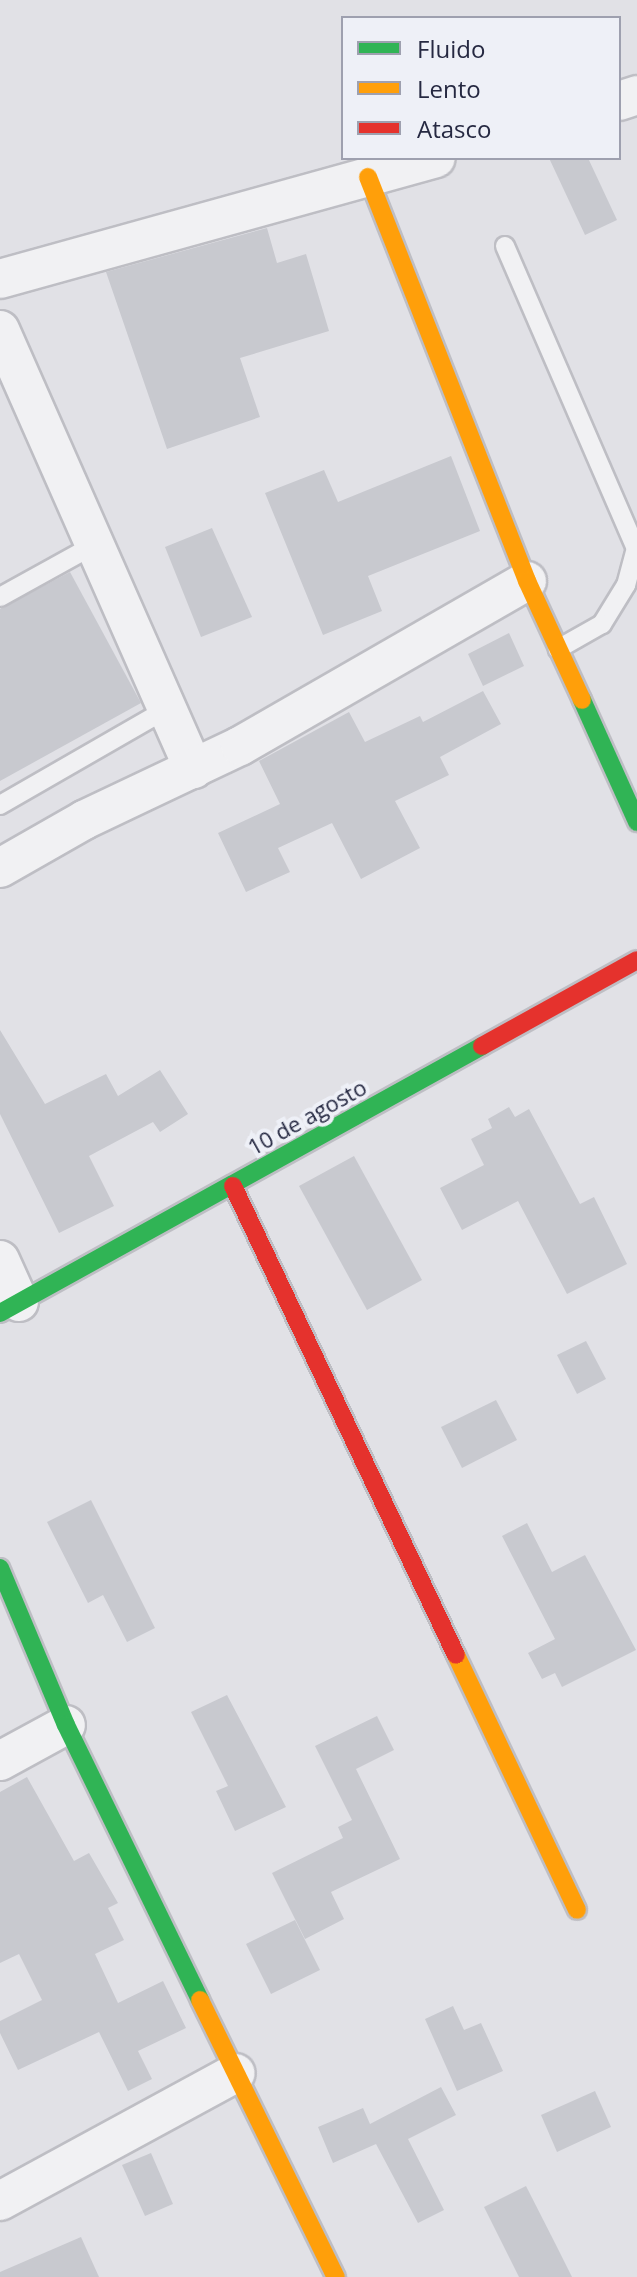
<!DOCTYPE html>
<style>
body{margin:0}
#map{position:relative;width:637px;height:2277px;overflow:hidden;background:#e1e1e6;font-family:"Open Sans",sans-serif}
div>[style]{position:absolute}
.building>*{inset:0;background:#c8c9cf}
.roads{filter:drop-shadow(2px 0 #bebec4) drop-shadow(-2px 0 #bebec4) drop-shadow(0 2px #bebec4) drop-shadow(0 -2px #bebec4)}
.lane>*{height:18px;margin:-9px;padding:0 9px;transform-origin:9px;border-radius:9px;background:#f1f1f3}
.street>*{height:38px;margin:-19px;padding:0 19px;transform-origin:19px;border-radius:19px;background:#f1f1f3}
.fast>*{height:18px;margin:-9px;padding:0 9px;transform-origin:9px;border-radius:9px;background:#30b455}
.slow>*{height:18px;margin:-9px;padding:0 9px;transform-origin:9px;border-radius:9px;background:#ff9f0a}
.jam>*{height:18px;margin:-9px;padding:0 9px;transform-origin:9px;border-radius:9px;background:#e5322d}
span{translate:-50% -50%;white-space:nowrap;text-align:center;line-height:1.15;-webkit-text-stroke:8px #eef0f7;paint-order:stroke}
.street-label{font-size:22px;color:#262942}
.legend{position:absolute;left:341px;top:16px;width:280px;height:144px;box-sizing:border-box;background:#eef0f7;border:2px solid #9ea0af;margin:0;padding:10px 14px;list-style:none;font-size:24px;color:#262942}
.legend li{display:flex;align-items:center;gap:16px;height:40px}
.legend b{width:40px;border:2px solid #9ea0af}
</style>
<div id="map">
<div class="building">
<div style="clip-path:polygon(549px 158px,588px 158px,617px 220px,585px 235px)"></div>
<div style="clip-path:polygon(267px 228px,277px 263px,306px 254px,329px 331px,240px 358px,260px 417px,167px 449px,106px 272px)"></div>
<div style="clip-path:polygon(451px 456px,480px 531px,368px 576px,382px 611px,323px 635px,265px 493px,324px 470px,338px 502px)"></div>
<div style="clip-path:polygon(212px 528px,252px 617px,201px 637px,165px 547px)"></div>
<div style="clip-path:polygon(70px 572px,141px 703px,0 781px,0 609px)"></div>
<div style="clip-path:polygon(509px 633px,524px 666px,483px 686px,468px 654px)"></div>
<div style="clip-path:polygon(483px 691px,501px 724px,440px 757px,449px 775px,395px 801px,420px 848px,361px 879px,332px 823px,278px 848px,290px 872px,246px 892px,218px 833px,280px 804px,259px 761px,349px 712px,365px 742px,420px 716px,423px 722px)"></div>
<div style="clip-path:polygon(0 1030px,45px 1104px,106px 1074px,118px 1096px,160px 1070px,188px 1114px,160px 1132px,153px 1122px,89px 1156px,114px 1206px,59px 1233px,0 1114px)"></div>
<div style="clip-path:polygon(509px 1107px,515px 1117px,529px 1109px,580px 1204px,594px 1197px,627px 1264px,567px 1294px,518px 1201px,462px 1230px,440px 1188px,484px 1165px,471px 1139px,492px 1128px,488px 1119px)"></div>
<div style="clip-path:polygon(354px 1156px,422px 1280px,367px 1310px,299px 1186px)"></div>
<div style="clip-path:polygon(586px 1341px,606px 1379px,577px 1394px,557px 1355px)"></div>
<div style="clip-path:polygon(496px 1400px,517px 1440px,462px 1468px,441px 1427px)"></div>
<div style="clip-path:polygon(91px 1500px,155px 1628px,127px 1642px,103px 1595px,88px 1603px,47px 1522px)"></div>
<div style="clip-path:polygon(527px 1523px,552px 1572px,585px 1555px,636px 1650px,562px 1687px,555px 1673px,542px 1679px,528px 1653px,555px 1639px,502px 1536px)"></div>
<div style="clip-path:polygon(227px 1695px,286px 1807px,235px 1831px,216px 1791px,228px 1786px,191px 1712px)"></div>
<div style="clip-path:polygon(377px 1716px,394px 1750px,356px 1769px,400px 1859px,331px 1892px,344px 1919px,305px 1939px,272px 1873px,343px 1838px,338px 1827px,352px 1820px,315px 1746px)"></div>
<div style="clip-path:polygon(27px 1777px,74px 1861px,89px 1853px,118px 1903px,108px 1908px,124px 1940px,95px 1954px,118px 2003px,163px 1981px,186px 2028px,138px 2051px,152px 2079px,128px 2091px,99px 2032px,18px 2070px,0 2033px,0 2021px,42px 2000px,19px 1954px,0 1963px,0 1792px)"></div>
<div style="clip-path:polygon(295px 1920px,320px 1970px,271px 1994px,246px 1944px)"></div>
<div style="clip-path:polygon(453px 2006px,464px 2030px,481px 2023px,503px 2071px,457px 2091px,425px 2019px)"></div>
<div style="clip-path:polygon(441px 2087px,456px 2115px,408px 2139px,444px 2210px,418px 2223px,376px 2144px,333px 2163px,318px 2127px,363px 2108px,370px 2124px)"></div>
<div style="clip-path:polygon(595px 2091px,611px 2127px,557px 2152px,541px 2115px)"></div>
<div style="clip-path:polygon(151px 2153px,173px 2204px,145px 2216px,122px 2165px)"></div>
<div style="clip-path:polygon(526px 2186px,557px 2247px,572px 2277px,519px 2277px,484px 2207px)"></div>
<div style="clip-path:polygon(81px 2237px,99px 2277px,0 2277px,0 2272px)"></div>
</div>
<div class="roads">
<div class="lane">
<div style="left:505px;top:246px;width:329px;rotate:66.6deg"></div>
<div style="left:636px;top:548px;width:38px;rotate:105deg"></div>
<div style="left:626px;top:585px;width:46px;rotate:121.6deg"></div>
<div style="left:602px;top:624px;width:51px;rotate:150.4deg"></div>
<div style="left:0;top:597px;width:107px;rotate:-29deg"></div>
<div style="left:0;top:805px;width:193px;rotate:-29.9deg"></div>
</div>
<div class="street">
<div style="left:619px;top:101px;width:19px;rotate:-18deg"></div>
<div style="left:0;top:279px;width:452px;rotate:-15.5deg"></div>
<div style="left:0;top:330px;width:480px;rotate:66.2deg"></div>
<div style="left:0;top:868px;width:97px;rotate:-29.7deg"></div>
<div style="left:84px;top:820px;width:173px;rotate:-25.4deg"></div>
<div style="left:240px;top:746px;width:331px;rotate:-29.9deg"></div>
<div style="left:0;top:1260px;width:46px;rotate:65.7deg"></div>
<div style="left:0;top:1761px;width:75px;rotate:-28.6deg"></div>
<div style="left:0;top:2201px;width:268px;rotate:-28.5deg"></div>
</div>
<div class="fast">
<div style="left:582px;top:700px;width:134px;rotate:65.7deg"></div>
<div style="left:0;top:1313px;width:551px;rotate:-28.98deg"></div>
<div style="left:0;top:1568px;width:170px;rotate:67.2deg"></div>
<div style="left:66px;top:1725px;width:306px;rotate:64deg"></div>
</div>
<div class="slow">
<div style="left:368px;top:177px;width:434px;rotate:68.5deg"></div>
<div style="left:527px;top:581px;width:131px;rotate:65.2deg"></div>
<div style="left:456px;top:1655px;width:282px;rotate:64.6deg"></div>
<div style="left:200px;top:2000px;width:309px;rotate:63.9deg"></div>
</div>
<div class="jam">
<div style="left:482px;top:1046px;width:177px;rotate:-29deg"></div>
<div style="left:233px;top:1186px;width:519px;rotate:64.57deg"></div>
</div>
</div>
<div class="street-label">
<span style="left:307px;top:1117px;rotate:-29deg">10 de agosto</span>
</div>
<ul class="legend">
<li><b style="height:10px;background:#30b455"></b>Fluido</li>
<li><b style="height:10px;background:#ff9f0a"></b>Lento</li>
<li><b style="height:10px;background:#e5322d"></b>Atasco</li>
</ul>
</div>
